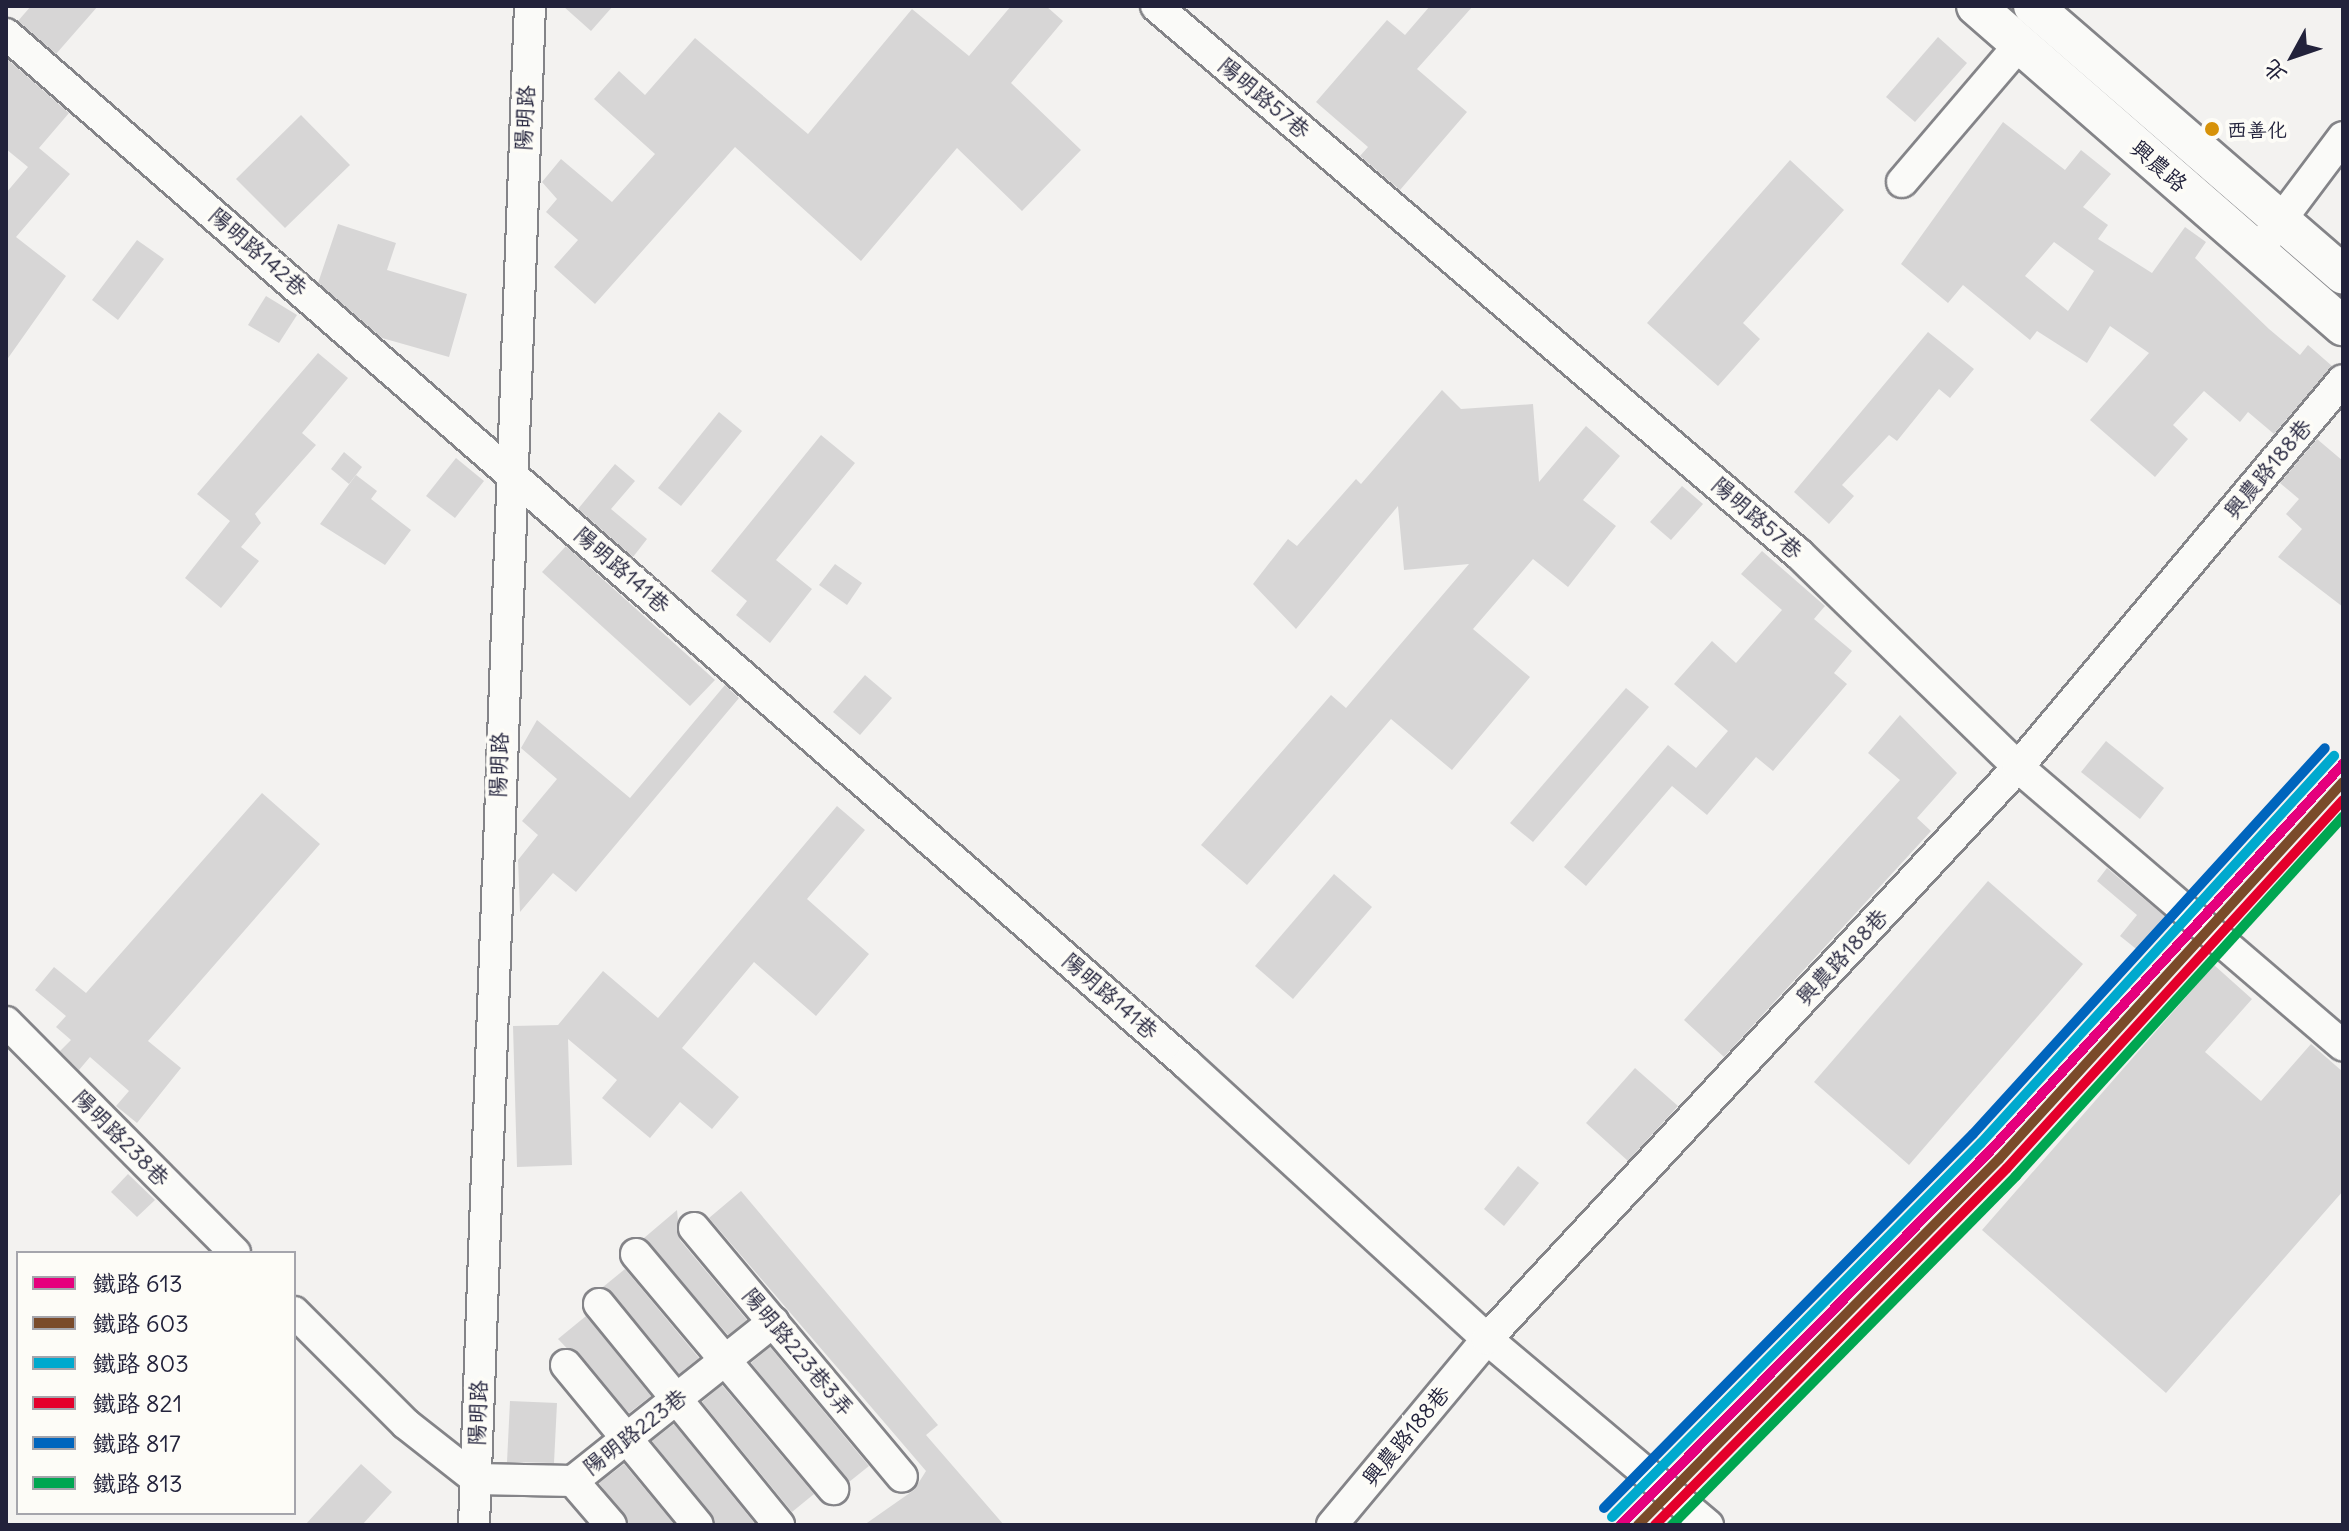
<!DOCTYPE html>
<meta charset="utf-8">
<style>
body{margin:0}
#map{position:relative;width:2349px;height:1531px;overflow:hidden;background:#f3f2f0;font-family:Delius,"LXGW WenKai TC",sans-serif}
div>[style]{position:absolute}
.building>*{inset:0;background:#d7d6d6}
.roads{filter:drop-shadow(2px 0 #848488) drop-shadow(-2px 0 #848488) drop-shadow(0 2px #848488) drop-shadow(0 -2px #848488)}
.minor>*{height:30px;margin:-15px;padding:0 15px;transform-origin:15px;border-radius:15px;background:#fafaf8}
.major>*{height:38px;margin:-19px;padding:0 19px;transform-origin:19px;border-radius:19px;background:#fafaf8}
.rail-1>*{height:10px;margin:-5px;padding:0 5px;transform-origin:5px;border-radius:5px;background:#e5007d}
.rail-2>*{height:10px;margin:-5px;padding:0 5px;transform-origin:5px;border-radius:5px;background:#7a4b2a}
.rail-3>*{height:10px;margin:-5px;padding:0 5px;transform-origin:5px;border-radius:5px;background:#00a9ce}
.rail-4>*{height:10px;margin:-5px;padding:0 5px;transform-origin:5px;border-radius:5px;background:#e4002b}
.rail-5>*{height:10px;margin:-5px;padding:0 5px;transform-origin:5px;border-radius:5px;background:#0065bd}
.rail-6>*{height:10px;margin:-5px;padding:0 5px;transform-origin:5px;border-radius:5px;background:#00a651}
.dots>*{width:22px;height:22px;translate:-50% -50%;box-sizing:border-box;border:4px solid #fdfcf7;border-radius:50%}
span{translate:-50% -50%;white-space:nowrap;text-align:center;line-height:1.15;-webkit-text-stroke:8px #fdfcf7;paint-order:stroke}
.bus-label{font-size:20px;color:#22223b}
.left{translate:0 -50%;text-align:left}
.street-label{font-size:22px;color:#22223b}
.frame{position:absolute;inset:0;border:8px solid #22223b;pointer-events:none}
.legend{position:absolute;left:16px;top:1251px;width:280px;height:264px;box-sizing:border-box;background:#fdfcf7;border:2px solid #a5a5ac;margin:0;padding:10px 14px;list-style:none;font-size:24px;color:#22223b}
.legend li{display:flex;align-items:center;gap:16px;height:40px}
.legend b{width:40px;border:2px solid #a5a5ac}
.north{position:absolute;left:2253px;top:16px;width:80px;height:80px;-webkit-text-stroke:6px #fdfcf7;paint-order:stroke;rotate:230deg;font-size:22px;font-weight:700;line-height:32px;text-align:center;color:#22223b}
.north::after{content:'';display:block;margin:auto;width:28px;height:36px;background:#22223b;clip-path:polygon(50% 0,100% 100%,50% 72%,0 100%)}
</style>
<div id="map">
<div class="building">
<div style="clip-path:polygon(31px 6px,98px 6px,56px 54px,18px 21px)"></div>
<div style="clip-path:polygon(563px 6px,613px 6px,591px 31px)"></div>
<div style="clip-path:polygon(1011px 6px,1046px 6px,1063px 21px,1011px 83px,1081px 150px,1022px 211px,957px 148px,861px 261px,735px 147px,595px 304px,554px 267px,578px 240px,546px 212px,557px 199px,542px 182px,561px 159px,612px 202px,655px 154px,594px 99px,619px 71px,645px 95px,695px 38px,808px 134px,912px 9px,969px 56px)"></div>
<div style="clip-path:polygon(1430px 6px,1473px 6px,1417px 69px,1467px 112px,1400px 190px,1360px 156px,1368px 147px,1316px 102px,1387px 20px,1405px 35px)"></div>
<div style="clip-path:polygon(1938px 37px,1967px 63px,1915px 122px,1886px 97px)"></div>
<div style="clip-path:polygon(6px 58px,69px 113px,39px 148px,70px 174px,16px 237px,66px 276px,6px 361px,6px 193px,28px 167px,6px 149px)"></div>
<div style="clip-path:polygon(301px 115px,350px 165px,285px 228px,236px 179px)"></div>
<div style="clip-path:polygon(evenodd,2003px 122px,2065px 170px,2081px 150px,2111px 174px,2083px 207px,2108px 225px,2098px 239px,2152px 273px,2185px 227px,2206px 242px,2195px 258px,2269px 329px,2300px 355px,2308px 345px,2332px 366px,2274px 434px,2248px 412px,2240px 422px,2204px 391px,2173px 425px,2188px 439px,2155px 477px,2090px 420px,2149px 353px,2110px 326px,2087px 363px,2037px 331px,2030px 340px,1963px 285px,1948px 303px,1901px 264px,2003px 122px,2054px 242px,2094px 271px,2068px 311px,2025px 276px,2054px 242px)"></div>
<div style="clip-path:polygon(1790px 160px,1844px 210px,1743px 323px,1760px 339px,1718px 386px,1647px 323px)"></div>
<div style="clip-path:polygon(338px 224px,396px 243px,387px 270px,467px 294px,449px 357px,382px 338px,318px 283px)"></div>
<div style="clip-path:polygon(137px 240px,164px 259px,118px 320px,92px 300px)"></div>
<div style="clip-path:polygon(266px 296px,297px 315px,279px 343px,248px 325px)"></div>
<div style="clip-path:polygon(1928px 332px,1974px 369px,1950px 398px,1939px 389px,1897px 441px,1889px 435px,1842px 485px,1854px 496px,1829px 524px,1794px 492px)"></div>
<div style="clip-path:polygon(318px 353px,348px 378px,302px 433px,316px 445px,255px 514px,261px 523px,241px 547px,259px 561px,221px 608px,185px 578px,230px 521px,197px 494px)"></div>
<div style="clip-path:polygon(1442px 390px,1461px 409px,1533px 404px,1539px 482px,1586px 426px,1620px 456px,1583px 500px,1616px 526px,1568px 587px,1533px 559px,1473px 629px,1530px 677px,1452px 770px,1391px 719px,1247px 885px,1201px 845px,1331px 695px,1346px 708px,1469px 564px,1404px 570px,1398px 506px,1296px 629px,1253px 584px,1288px 539px,1297px 546px,1356px 479px,1361px 484px)"></div>
<div style="clip-path:polygon(719px 412px,742px 431px,681px 506px,658px 488px)"></div>
<div style="clip-path:polygon(821px 435px,855px 463px,776px 560px,812px 589px,770px 643px,736px 615px,747px 601px,711px 571px)"></div>
<div style="clip-path:polygon(2317px 439px,2343px 461px,2343px 607px,2278px 557px,2302px 529px,2286px 514px,2299px 499px,2280px 483px)"></div>
<div style="clip-path:polygon(344px 452px,362px 467px,349px 484px,331px 469px)"></div>
<div style="clip-path:polygon(456px 458px,484px 481px,455px 518px,426px 496px)"></div>
<div style="clip-path:polygon(615px 464px,635px 481px,611px 509px,647px 539px,633px 557px,578px 509px)"></div>
<div style="clip-path:polygon(356px 475px,377px 491px,371px 499px,411px 530px,385px 565px,320px 524px)"></div>
<div style="clip-path:polygon(1682px 486px,1703px 504px,1671px 540px,1650px 522px)"></div>
<div style="clip-path:polygon(566px 546px,715px 680px,690px 706px,542px 572px)"></div>
<div style="clip-path:polygon(1762px 551px,1825px 606px,1814px 619px,1852px 651px,1834px 673px,1847px 684px,1773px 771px,1756px 757px,1707px 815px,1672px 786px,1586px 886px,1564px 867px,1668px 745px,1696px 768px,1728px 731px,1674px 684px,1712px 641px,1736px 663px,1782px 610px,1741px 574px)"></div>
<div style="clip-path:polygon(835px 564px,862px 583px,847px 605px,819px 585px)"></div>
<div style="clip-path:polygon(865px 675px,892px 698px,860px 735px,833px 712px)"></div>
<div style="clip-path:polygon(725px 685px,739px 698px,576px 892px,553px 873px,520px 912px,518px 860px,538px 835px,522px 821px,557px 779px,521px 748px,537px 720px,630px 798px)"></div>
<div style="clip-path:polygon(1626px 688px,1649px 707px,1533px 842px,1510px 823px)"></div>
<div style="clip-path:polygon(1900px 715px,1957px 773px,1917px 818px,1931px 831px,1724px 1057px,1684px 1020px,1900px 780px,1868px 753px)"></div>
<div style="clip-path:polygon(2106px 741px,2164px 788px,2140px 819px,2081px 772px)"></div>
<div style="clip-path:polygon(262px 793px,320px 844px,148px 1041px,181px 1068px,137px 1123px,116px 1106px,129px 1091px,90px 1057px,79px 1070px,60px 1051px,71px 1040px,56px 1027px,66px 1016px,35px 990px,54px 967px,86px 993px)"></div>
<div style="clip-path:polygon(837px 806px,865px 830px,807px 899px,869px 954px,816px 1016px,754px 962px,682px 1048px,739px 1097px,712px 1129px,680px 1102px,650px 1138px,602px 1098px,617px 1080px,568px 1039px,572px 1165px,517px 1167px,513px 1026px,558px 1025px,603px 971px,658px 1018px)"></div>
<div style="clip-path:polygon(2107px 868px,2168px 919px,2140px 952px,2120px 936px,2137px 915px,2097px 881px)"></div>
<div style="clip-path:polygon(1334px 874px,1372px 907px,1293px 999px,1255px 966px)"></div>
<div style="clip-path:polygon(1988px 881px,2083px 964px,1909px 1165px,1814px 1082px)"></div>
<div style="clip-path:polygon(2214px 965px,2252px 999px,2205px 1052px,2261px 1101px,2311px 1044px,2343px 1072px,2343px 1191px,2166px 1393px,1982px 1230px)"></div>
<div style="clip-path:polygon(1635px 1068px,1678px 1106px,1628px 1161px,1586px 1123px)"></div>
<div style="clip-path:polygon(1518px 1166px,1539px 1183px,1504px 1226px,1484px 1209px)"></div>
<div style="clip-path:polygon(128px 1174px,155px 1200px,137px 1217px,111px 1192px)"></div>
<div style="clip-path:polygon(741px 1191px,938px 1425px,926px 1435px,1004px 1525px,864px 1525px,914px 1490px,926px 1471px,709px 1218px)"></div>
<div style="clip-path:polygon(677px 1210px,680px 1240px,747px 1320px,728px 1335px,644px 1238px)"></div>
<div style="clip-path:polygon(625px 1269px,699px 1358px,679px 1374px,603px 1287px)"></div>
<div style="clip-path:polygon(586px 1316px,651px 1396px,629px 1413px,558px 1339px)"></div>
<div style="clip-path:polygon(770px 1347px,869px 1466px,849px 1482px,751px 1363px)"></div>
<div style="clip-path:polygon(722px 1385px,814px 1494px,792px 1512px,702px 1402px)"></div>
<div style="clip-path:polygon(510px 1401px,557px 1403px,554px 1463px,507px 1462px)"></div>
<div style="clip-path:polygon(674px 1424px,756px 1525px,716px 1525px,652px 1441px)"></div>
<div style="clip-path:polygon(361px 1464px,392px 1492px,362px 1525px,305px 1525px)"></div>
<div style="clip-path:polygon(624px 1464px,675px 1525px,629px 1524px,599px 1483px)"></div>
</div>
<div class="roads">
<div class="minor">
<div style="left:1156px;top:6px;width:845px;rotate:40.44deg"></div>
<div style="left:1799px;top:554px;width:305px;rotate:44.2deg"></div>
<div style="left:2018px;top:767px;width:428px;rotate:40.6deg"></div>
<div style="left:6px;top:34px;width:1567px;rotate:41.09deg"></div>
<div style="left:1187px;top:1064px;width:407px;rotate:42.5deg"></div>
<div style="left:1487px;top:1339px;width:289px;rotate:40.1deg"></div>
<div style="left:1902px;top:182px;width:182px;rotate:-49.5deg"></div>
<div style="left:2268px;top:237px;width:125px;rotate:-53.1deg"></div>
<div style="left:6px;top:1022px;width:325px;rotate:45.2deg"></div>
<div style="left:694px;top:1228px;width:324px;rotate:50.1deg"></div>
<div style="left:636px;top:1254px;width:307px;rotate:50deg"></div>
<div style="left:599px;top:1304px;width:285px;rotate:50.8deg"></div>
<div style="left:294px;top:1312px;width:158px;rotate:45deg"></div>
<div style="left:406px;top:1424px;width:89px;rotate:38.2deg"></div>
<div style="left:476px;top:1479px;width:97px;rotate:1.2deg"></div>
<div style="left:573px;top:1481px;width:256px;rotate:-38.5deg"></div>
<div style="left:566px;top:1365px;width:207px;rotate:50.5deg"></div>
<div style="left:573px;top:1481px;width:58px;rotate:49.2deg"></div>
<div style="left:474px;top:1525px;width:1520px;rotate:-87.89deg"></div>
<div style="left:1332px;top:1525px;width:242px;rotate:-50.2deg"></div>
<div style="left:1487px;top:1339px;width:780px;rotate:-47.13deg"></div>
<div style="left:2018px;top:767px;width:505px;rotate:-49.98deg"></div>
</div>
<div class="major">
<div style="left:1976px;top:6px;width:487px;rotate:41.1deg"></div>
<div style="left:2033px;top:6px;width:410px;rotate:40.9deg"></div>
</div>
</div>
<div class="rail-1">
<div style="left:1621px;top:1525px;width:525px;rotate:-45.39deg"></div>
<div style="left:1990px;top:1151px;width:524px;rotate:-47.63deg"></div>
</div>
<div class="rail-2">
<div style="left:1638px;top:1525px;width:514px;rotate:-45.39deg"></div>
<div style="left:1999px;top:1159px;width:510px;rotate:-47.62deg"></div>
</div>
<div class="rail-3">
<div style="left:1612px;top:1517px;width:525px;rotate:-45.39deg"></div>
<div style="left:1981px;top:1143px;width:524px;rotate:-47.63deg"></div>
</div>
<div class="rail-4">
<div style="left:1655px;top:1525px;width:501px;rotate:-45.4deg"></div>
<div style="left:2007px;top:1168px;width:498px;rotate:-47.6deg"></div>
</div>
<div class="rail-5">
<div style="left:1604px;top:1508px;width:525px;rotate:-45.39deg"></div>
<div style="left:1973px;top:1134px;width:522px;rotate:-47.64deg"></div>
</div>
<div class="rail-6">
<div style="left:1672px;top:1525px;width:490px;rotate:-45.4deg"></div>
<div style="left:2016px;top:1176px;width:486px;rotate:-47.7deg"></div>
</div>
<div class="dots">
<div style="left:2212px;top:129px;background:#d79209"></div>
</div>
<div class="bus-label">
<span class="left" style="left:2227px;top:129px">西善化</span>
</div>
<div class="street-label">
<span style="left:1264px;top:98px;rotate:40deg">陽明路57巷</span>
<span style="left:525px;top:118px;rotate:-87deg">陽明路</span>
<span style="left:2159px;top:166px;rotate:41deg">興農路</span>
<span style="left:258px;top:252px;rotate:41deg">陽明路142巷</span>
<span style="left:2268px;top:469px;rotate:-50deg">興農路188巷</span>
<span style="left:1757px;top:518px;rotate:41deg">陽明路57巷</span>
<span style="left:622px;top:570px;rotate:41deg">陽明路141巷</span>
<span style="left:499px;top:765px;rotate:-88deg">陽明路</span>
<span style="left:1842px;top:957px;rotate:-47deg">興農路188巷</span>
<span style="left:1110px;top:996px;rotate:41deg">陽明路141巷</span>
<span style="left:121px;top:1138px;rotate:45deg">陽明路238巷</span>
<span style="left:798px;top:1352px;rotate:50deg">陽明路223巷3弄</span>
<span style="left:478px;top:1413px;rotate:-88deg">陽明路</span>
<span style="left:635px;top:1432px;rotate:-38deg">陽明路223巷</span>
<span style="left:1406px;top:1436px;rotate:-50deg">興農路188巷</span>
</div>
<div class="frame"></div>
<ul class="legend">
<li><b style="height:10px;background:#e5007d"></b>鐵路 613</li>
<li><b style="height:10px;background:#7a4b2a"></b>鐵路 603</li>
<li><b style="height:10px;background:#00a9ce"></b>鐵路 803</li>
<li><b style="height:10px;background:#e4002b"></b>鐵路 821</li>
<li><b style="height:10px;background:#0065bd"></b>鐵路 817</li>
<li><b style="height:10px;background:#00a651"></b>鐵路 813</li>
</ul>
<div class="north">北</div>
</div>
